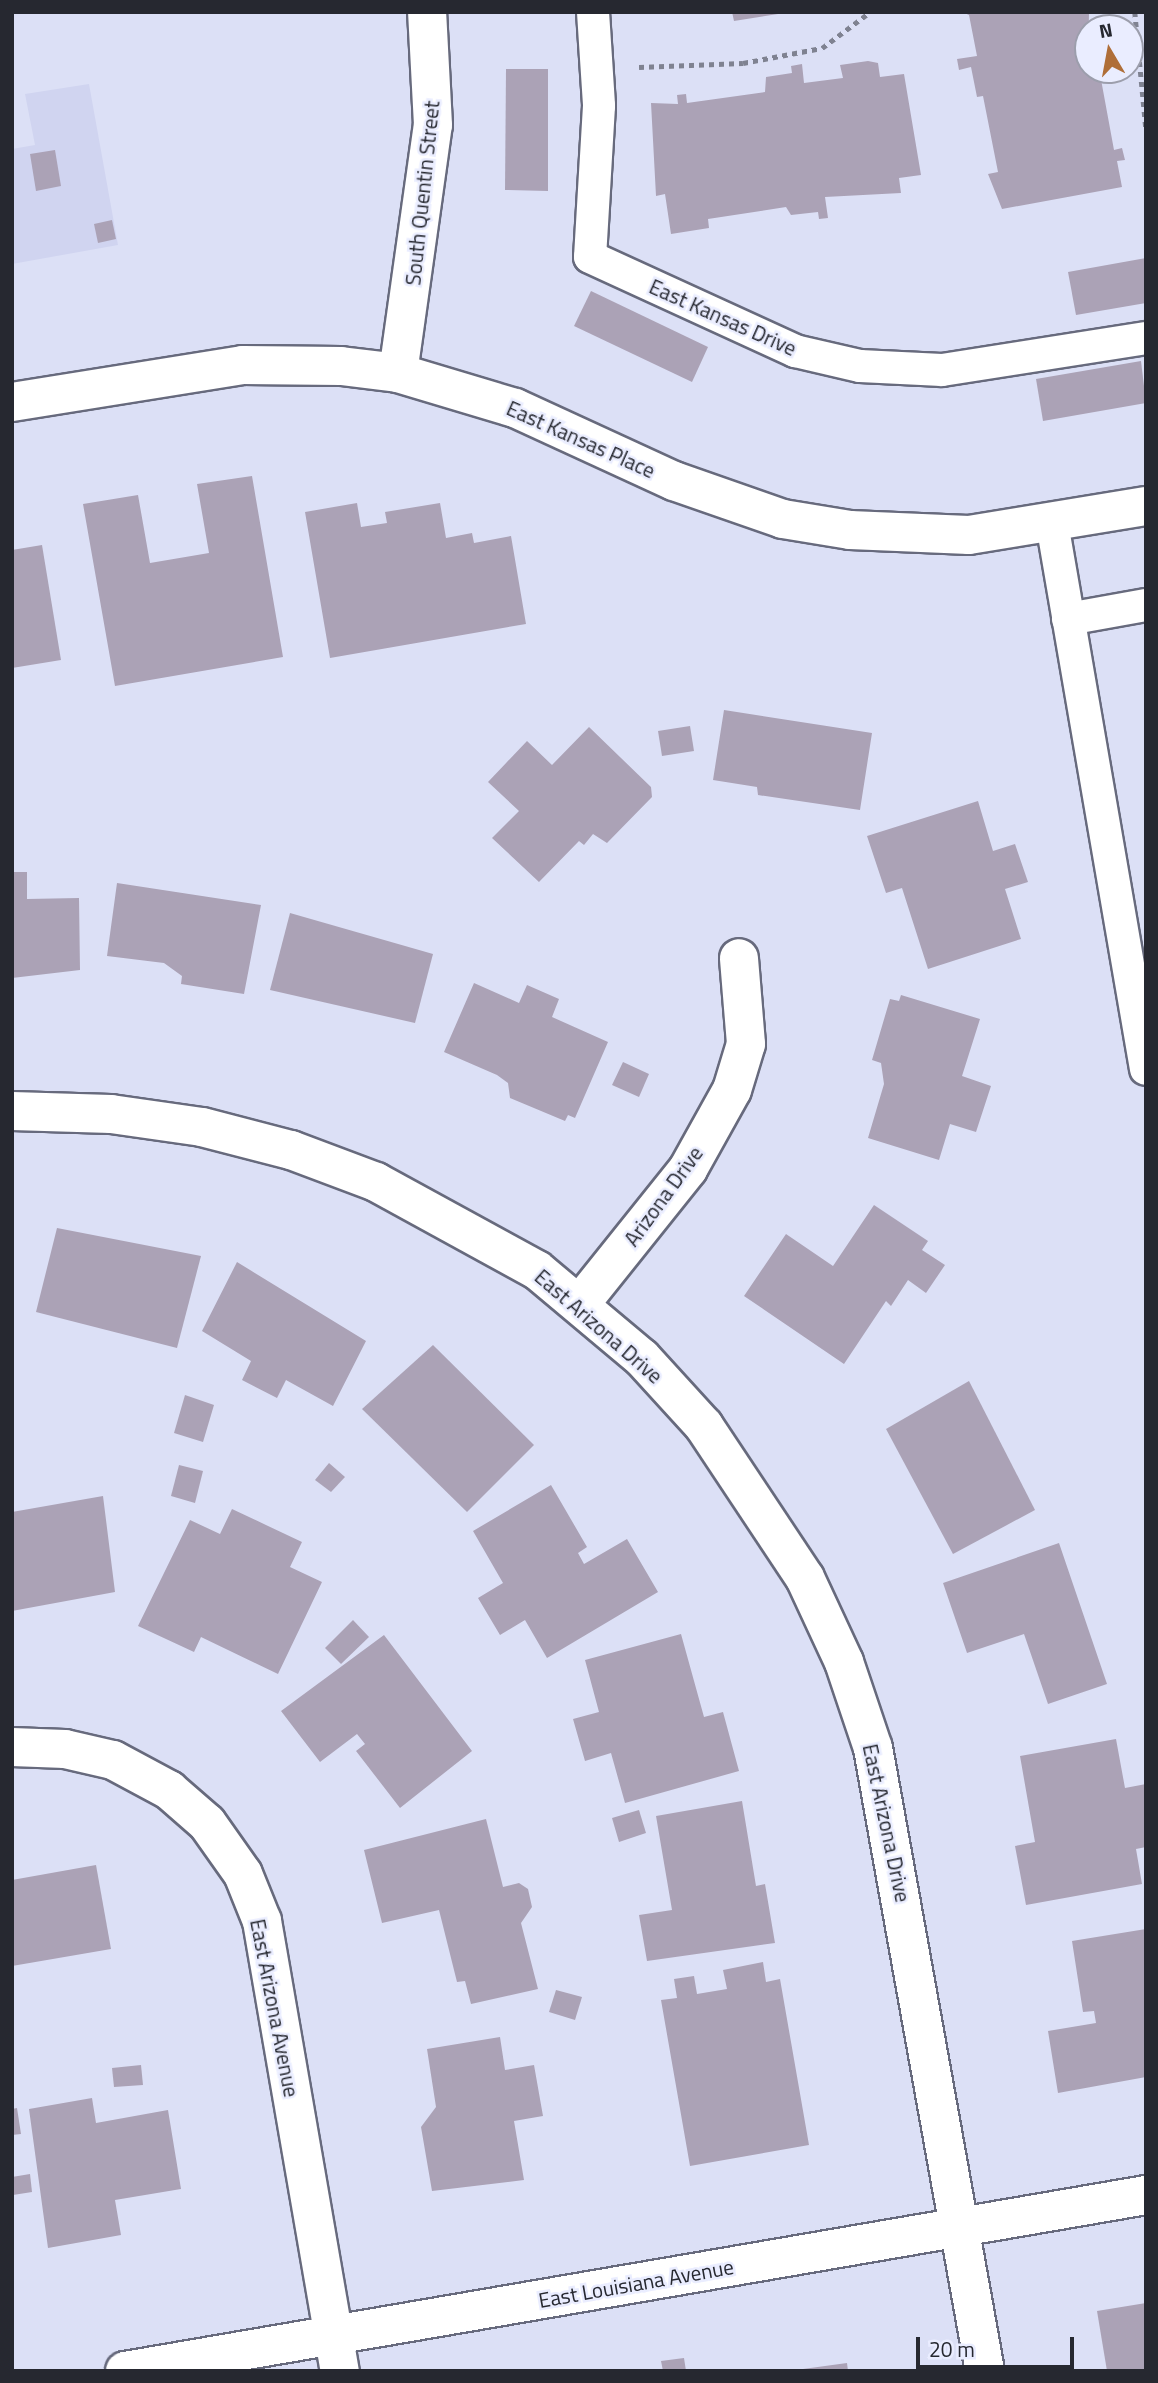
<!DOCTYPE html>
<style>
body{margin:0}
#map{position:relative;width:1158px;height:2383px;overflow:hidden;background:#dce0f6;font-family:"Titillium Web",sans-serif}
div>[style]{position:absolute}
.built>*{inset:0;background:#d0d4f0}
.building>*{inset:0;background:#aba2b6}
.path>*{height:4.5px;margin-top:-2.25px;transform-origin:0;background:repeating-linear-gradient(90deg,#7f8291 0 5px,transparent 0 10px)}
.roads{filter:drop-shadow(2px 0 #676a7d) drop-shadow(-2px 0 #676a7d) drop-shadow(0 2px #676a7d) drop-shadow(0 -2px #676a7d)}
.lane>*{height:32px;margin:-16px;padding:0 16px;transform-origin:16px;border-radius:16px;background:#fff}
.street>*{height:38px;margin:-19px;padding:0 19px;transform-origin:19px;border-radius:19px;background:#fff}
span{translate:-50% -50%;white-space:nowrap;text-align:center;line-height:1.15;-webkit-text-stroke:5px #eaedff;paint-order:stroke}
.street-label{font-size:21px;color:#262830}
.frame{position:absolute;inset:0;border:14px solid #262830;pointer-events:none}
.north{position:absolute;left:1074px;top:14px;width:70px;height:70px;box-sizing:border-box;background:#eaedff;border:2px solid #9c9eac;border-radius:50%;rotate:350deg;font-size:19px;font-weight:700;line-height:28px;text-align:center;color:#262830}
.north::after{content:'';display:block;margin:auto;width:24px;height:32px;background:#af6e38;clip-path:polygon(50% 0,100% 100%,50% 72%,0 100%)}
.scale{position:absolute;left:916px;top:2337px;width:158px;height:32px;box-sizing:border-box;border:4px solid #262830;border-top:0;padding-left:9px;font-size:21px;line-height:24px;white-space:nowrap;color:#262830;-webkit-text-stroke:5px #eaedff;paint-order:stroke}
</style>
<div id="map">
<div class="built">
<div style="clip-path:polygon(89px 84px,118px 245px,12px 264px,12px 149px,35px 145px,25px 94px)"></div>
</div>
<div class="building">
<div style="clip-path:polygon(732px 12px,778px 12px,778px 14px,734px 21px)"></div>
<div style="clip-path:polygon(962px 12px,1089px 12px,1088px 70px,1107px 70px,1100px 74px,1114px 150px,1122px 148px,1125px 160px,1117px 161px,1122px 187px,1002px 209px,988px 174px,998px 172px,983px 96px,977px 97px,971px 67px,959px 70px,957px 59px,977px 56px,969px 15px)"></div>
<div style="clip-path:polygon(868px 61px,878px 63px,880px 77px,904px 74px,921px 175px,899px 178px,901px 193px,825px 197px,828px 218px,819px 219px,818px 212px,791px 215px,786px 207px,708px 219px,709px 228px,671px 234px,665px 194px,656px 196px,651px 103px,678px 104px,677px 95px,686px 94px,687px 103px,765px 92px,766px 77px,792px 73px,791px 66px,802px 64px,804px 83px,843px 78px,840px 65px)"></div>
<div style="clip-path:polygon(506px 69px,548px 69px,548px 191px,505px 190px)"></div>
<div style="clip-path:polygon(55px 150px,61px 186px,36px 191px,30px 154px)"></div>
<div style="clip-path:polygon(112px 220px,116px 239px,98px 243px,94px 224px)"></div>
<div style="clip-path:polygon(1146px 258px,1146px 303px,1076px 315px,1068px 272px)"></div>
<div style="clip-path:polygon(591px 291px,708px 347px,692px 382px,574px 326px)"></div>
<div style="clip-path:polygon(1141px 361px,1146px 403px,1043px 421px,1036px 379px)"></div>
<div style="clip-path:polygon(252px 476px,283px 657px,115px 686px,83px 504px,138px 495px,150px 563px,209px 553px,197px 484px)"></div>
<div style="clip-path:polygon(357px 503px,361px 527px,387px 523px,385px 512px,440px 503px,446px 538px,472px 533px,474px 543px,511px 536px,526px 624px,330px 658px,305px 512px)"></div>
<div style="clip-path:polygon(42px 545px,61px 660px,12px 668px,12px 550px)"></div>
<div style="clip-path:polygon(724px 710px,872px 733px,860px 810px,758px 795px,757px 787px,713px 780px)"></div>
<div style="clip-path:polygon(690px 726px,694px 751px,662px 756px,658px 731px)"></div>
<div style="clip-path:polygon(589px 727px,651px 787px,652px 797px,607px 843px,593px 834px,584px 845px,579px 841px,539px 882px,492px 838px,519px 811px,488px 782px,527px 741px,552px 765px)"></div>
<div style="clip-path:polygon(978px 801px,993px 851px,1015px 844px,1028px 882px,1005px 889px,1021px 939px,928px 969px,902px 888px,886px 893px,867px 836px)"></div>
<div style="clip-path:polygon(12px 872px,27px 872px,27px 899px,79px 898px,80px 970px,12px 978px)"></div>
<div style="clip-path:polygon(117px 883px,261px 905px,244px 994px,181px 984px,182px 976px,164px 963px,107px 956px)"></div>
<div style="clip-path:polygon(290px 913px,433px 954px,415px 1023px,270px 990px)"></div>
<div style="clip-path:polygon(474px 983px,519px 1003px,527px 985px,559px 999px,552px 1017px,608px 1042px,575px 1118px,568px 1115px,565px 1121px,510px 1098px,508px 1083px,497px 1075px,444px 1052px)"></div>
<div style="clip-path:polygon(901px 995px,980px 1019px,962px 1076px,991px 1086px,976px 1132px,950px 1124px,939px 1160px,868px 1138px,884px 1084px,881px 1063px,872px 1060px,890px 999px,899px 1001px)"></div>
<div style="clip-path:polygon(623px 1062px,649px 1074px,639px 1097px,612px 1085px)"></div>
<div style="clip-path:polygon(874px 1205px,928px 1241px,922px 1250px,945px 1265px,926px 1293px,908px 1280px,891px 1306px,886px 1301px,844px 1364px,744px 1296px,786px 1234px,833px 1266px)"></div>
<div style="clip-path:polygon(57px 1228px,201px 1256px,177px 1348px,36px 1312px)"></div>
<div style="clip-path:polygon(237px 1262px,366px 1341px,333px 1406px,286px 1380px,277px 1398px,242px 1380px,251px 1361px,202px 1331px)"></div>
<div style="clip-path:polygon(433px 1345px,534px 1445px,467px 1512px,362px 1409px)"></div>
<div style="clip-path:polygon(969px 1381px,1035px 1510px,953px 1554px,886px 1429px)"></div>
<div style="clip-path:polygon(185px 1395px,214px 1405px,203px 1442px,174px 1433px)"></div>
<div style="clip-path:polygon(329px 1463px,345px 1477px,331px 1492px,315px 1480px)"></div>
<div style="clip-path:polygon(179px 1465px,203px 1471px,195px 1503px,171px 1496px)"></div>
<div style="clip-path:polygon(551px 1485px,587px 1547px,578px 1553px,584px 1564px,627px 1539px,658px 1592px,547px 1658px,525px 1620px,500px 1635px,478px 1598px,503px 1583px,473px 1531px)"></div>
<div style="clip-path:polygon(103px 1496px,115px 1592px,12px 1611px,12px 1512px)"></div>
<div style="clip-path:polygon(232px 1509px,302px 1542px,290px 1567px,322px 1582px,278px 1674px,201px 1637px,194px 1652px,138px 1626px,190px 1520px,220px 1534px)"></div>
<div style="clip-path:polygon(1059px 1543px,1107px 1684px,1048px 1704px,1024px 1634px,967px 1653px,943px 1583px)"></div>
<div style="clip-path:polygon(353px 1620px,369px 1637px,341px 1664px,325px 1648px)"></div>
<div style="clip-path:polygon(681px 1634px,704px 1717px,723px 1712px,739px 1771px,625px 1803px,611px 1753px,585px 1761px,573px 1719px,599px 1712px,585px 1660px)"></div>
<div style="clip-path:polygon(384px 1635px,472px 1751px,400px 1808px,356px 1751px,365px 1744px,357px 1734px,320px 1762px,281px 1711px)"></div>
<div style="clip-path:polygon(1116px 1739px,1125px 1788px,1146px 1784px,1146px 1847px,1136px 1849px,1142px 1884px,1026px 1905px,1015px 1846px,1035px 1842px,1020px 1756px)"></div>
<div style="clip-path:polygon(742px 1801px,756px 1886px,765px 1884px,775px 1943px,647px 1961px,639px 1915px,672px 1910px,656px 1816px)"></div>
<div style="clip-path:polygon(639px 1810px,646px 1833px,619px 1842px,612px 1818px)"></div>
<div style="clip-path:polygon(486px 1819px,503px 1887px,519px 1883px,528px 1889px,532px 1907px,521px 1923px,538px 1989px,471px 2004px,465px 1981px,457px 1982px,439px 1910px,382px 1923px,364px 1850px)"></div>
<div style="clip-path:polygon(96px 1865px,111px 1949px,12px 1966px,12px 1880px)"></div>
<div style="clip-path:polygon(1146px 1929px,1146px 2077px,1058px 2093px,1048px 2031px,1096px 2023px,1094px 2011px,1083px 2012px,1072px 1941px)"></div>
<div style="clip-path:polygon(763px 1962px,766px 1982px,780px 1979px,809px 2145px,690px 2166px,661px 2000px,677px 1998px,674px 1979px,694px 1976px,697px 1994px,727px 1989px,723px 1970px)"></div>
<div style="clip-path:polygon(556px 1990px,582px 1997px,575px 2020px,549px 2012px)"></div>
<div style="clip-path:polygon(500px 2037px,505px 2070px,534px 2065px,543px 2116px,514px 2121px,524px 2180px,432px 2191px,421px 2127px,436px 2107px,427px 2049px)"></div>
<div style="clip-path:polygon(141px 2065px,143px 2085px,114px 2087px,112px 2068px)"></div>
<div style="clip-path:polygon(92px 2098px,96px 2123px,168px 2110px,181px 2189px,115px 2200px,121px 2235px,48px 2248px,29px 2109px)"></div>
<div style="clip-path:polygon(17px 2108px,21px 2134px,12px 2135px,12px 2109px)"></div>
<div style="clip-path:polygon(30px 2174px,32px 2192px,13px 2195px,12px 2177px)"></div>
<div style="clip-path:polygon(1146px 2303px,1146px 2371px,1107px 2371px,1097px 2311px)"></div>
<div style="clip-path:polygon(684px 2358px,686px 2371px,663px 2371px,661px 2361px)"></div>
<div style="clip-path:polygon(847px 2363px,848px 2371px,803px 2371px,803px 2369px)"></div>
</div>
<div class="path">
<div style="left:1135px;top:12px;width:118px;rotate:84.6deg"></div>
<div style="left:639px;top:67px;width:104px;rotate:-2.2deg"></div>
<div style="left:743px;top:63px;width:80px;rotate:-10.8deg"></div>
<div style="left:822px;top:48px;width:60px;rotate:-36.9deg"></div>
</div>
<div class="roads">
<div class="lane">
<div style="left:593px;top:12px;width:94px;rotate:86.3deg"></div>
<div style="left:599px;top:106px;width:151px;rotate:93.4deg"></div>
<div style="left:590px;top:257px;width:226px;rotate:24.6deg"></div>
<div style="left:795px;top:351px;width:67px;rotate:13deg"></div>
<div style="left:860px;top:366px;width:82px;rotate:2.8deg"></div>
<div style="left:942px;top:370px;width:206px;rotate:-8.9deg"></div>
<div style="left:1052px;top:523px;width:554px;rotate:80.23deg"></div>
<div style="left:1068px;top:619px;width:79px;rotate:-10.2deg"></div>
</div>
<div class="street">
<div style="left:398px;top:373px;width:250px;rotate:-82deg"></div>
<div style="left:433px;top:125px;width:113px;rotate:-93deg"></div>
<div style="left:12px;top:402px;width:234px;rotate:-9.1deg"></div>
<div style="left:243px;top:365px;width:98px;rotate:0.6deg"></div>
<div style="left:341px;top:366px;width:57px;rotate:7deg"></div>
<div style="left:398px;top:373px;width:122px;rotate:16.7deg"></div>
<div style="left:515px;top:408px;width:175px;rotate:24.7deg"></div>
<div style="left:674px;top:481px;width:115px;rotate:19.2deg"></div>
<div style="left:783px;top:519px;width:68px;rotate:9.3deg"></div>
<div style="left:850px;top:530px;width:119px;rotate:2.4deg"></div>
<div style="left:969px;top:535px;width:179px;rotate:-9.3deg"></div>
<div style="left:12px;top:1111px;width:99px;rotate:1.7deg"></div>
<div style="left:111px;top:1114px;width:92px;rotate:8.1deg"></div>
<div style="left:202px;top:1127px;width:92px;rotate:14.5deg"></div>
<div style="left:291px;top:1150px;width:91px;rotate:20.6deg"></div>
<div style="left:376px;top:1182px;width:183px;rotate:28.7deg"></div>
<div style="left:537px;top:1270px;width:137px;rotate:40deg"></div>
<div style="left:642px;top:1358px;width:92px;rotate:47.6deg"></div>
<div style="left:704px;top:1426px;width:182px;rotate:56.4deg"></div>
<div style="left:805px;top:1578px;width:93px;rotate:65.1deg"></div>
<div style="left:844px;top:1662px;width:91px;rotate:71.4deg"></div>
<div style="left:873px;top:1748px;width:633px;rotate:79.81deg"></div>
<div style="left:580px;top:1304px;width:173px;rotate:-51.3deg"></div>
<div style="left:688px;top:1169px;width:90px;rotate:-60.9deg"></div>
<div style="left:732px;top:1090px;width:48px;rotate:-73.1deg"></div>
<div style="left:746px;top:1044px;width:86px;rotate:-94.7deg"></div>
<div style="left:12px;top:1747px;width:53px;rotate:2.2deg"></div>
<div style="left:65px;top:1749px;width:49px;rotate:12.9deg"></div>
<div style="left:113px;top:1760px;width:64px;rotate:28.2deg"></div>
<div style="left:169px;top:1790px;width:50px;rotate:41deg"></div>
<div style="left:207px;top:1823px;width:62px;rotate:54.8deg"></div>
<div style="left:243px;top:1874px;width:51px;rotate:68deg"></div>
<div style="left:262px;top:1921px;width:457px;rotate:80.2deg"></div>
<div style="left:125px;top:2371px;width:1036px;rotate:-9.78deg"></div>
</div>
</div>
<div class="street-label">
<span style="left:422px;top:193px;rotate:-84deg">South Quentin Street</span>
<span style="left:723px;top:317px;rotate:24deg">East Kansas Drive</span>
<span style="left:581px;top:439px;rotate:24deg">East Kansas Place</span>
<span style="left:663px;top:1196px;rotate:-54deg">Arizona Drive</span>
<span style="left:599px;top:1326px;rotate:41deg">East Arizona Drive</span>
<span style="left:887px;top:1823px;rotate:78deg">East Arizona Drive</span>
<span style="left:275px;top:2008px;rotate:79deg">East Arizona Avenue</span>
<span style="left:636px;top:2283px;rotate:-10deg">East Louisiana Avenue</span>
</div>
<div class="frame"></div>
<div class="north">N</div>
<div class="scale">20 m</div>
</div>
